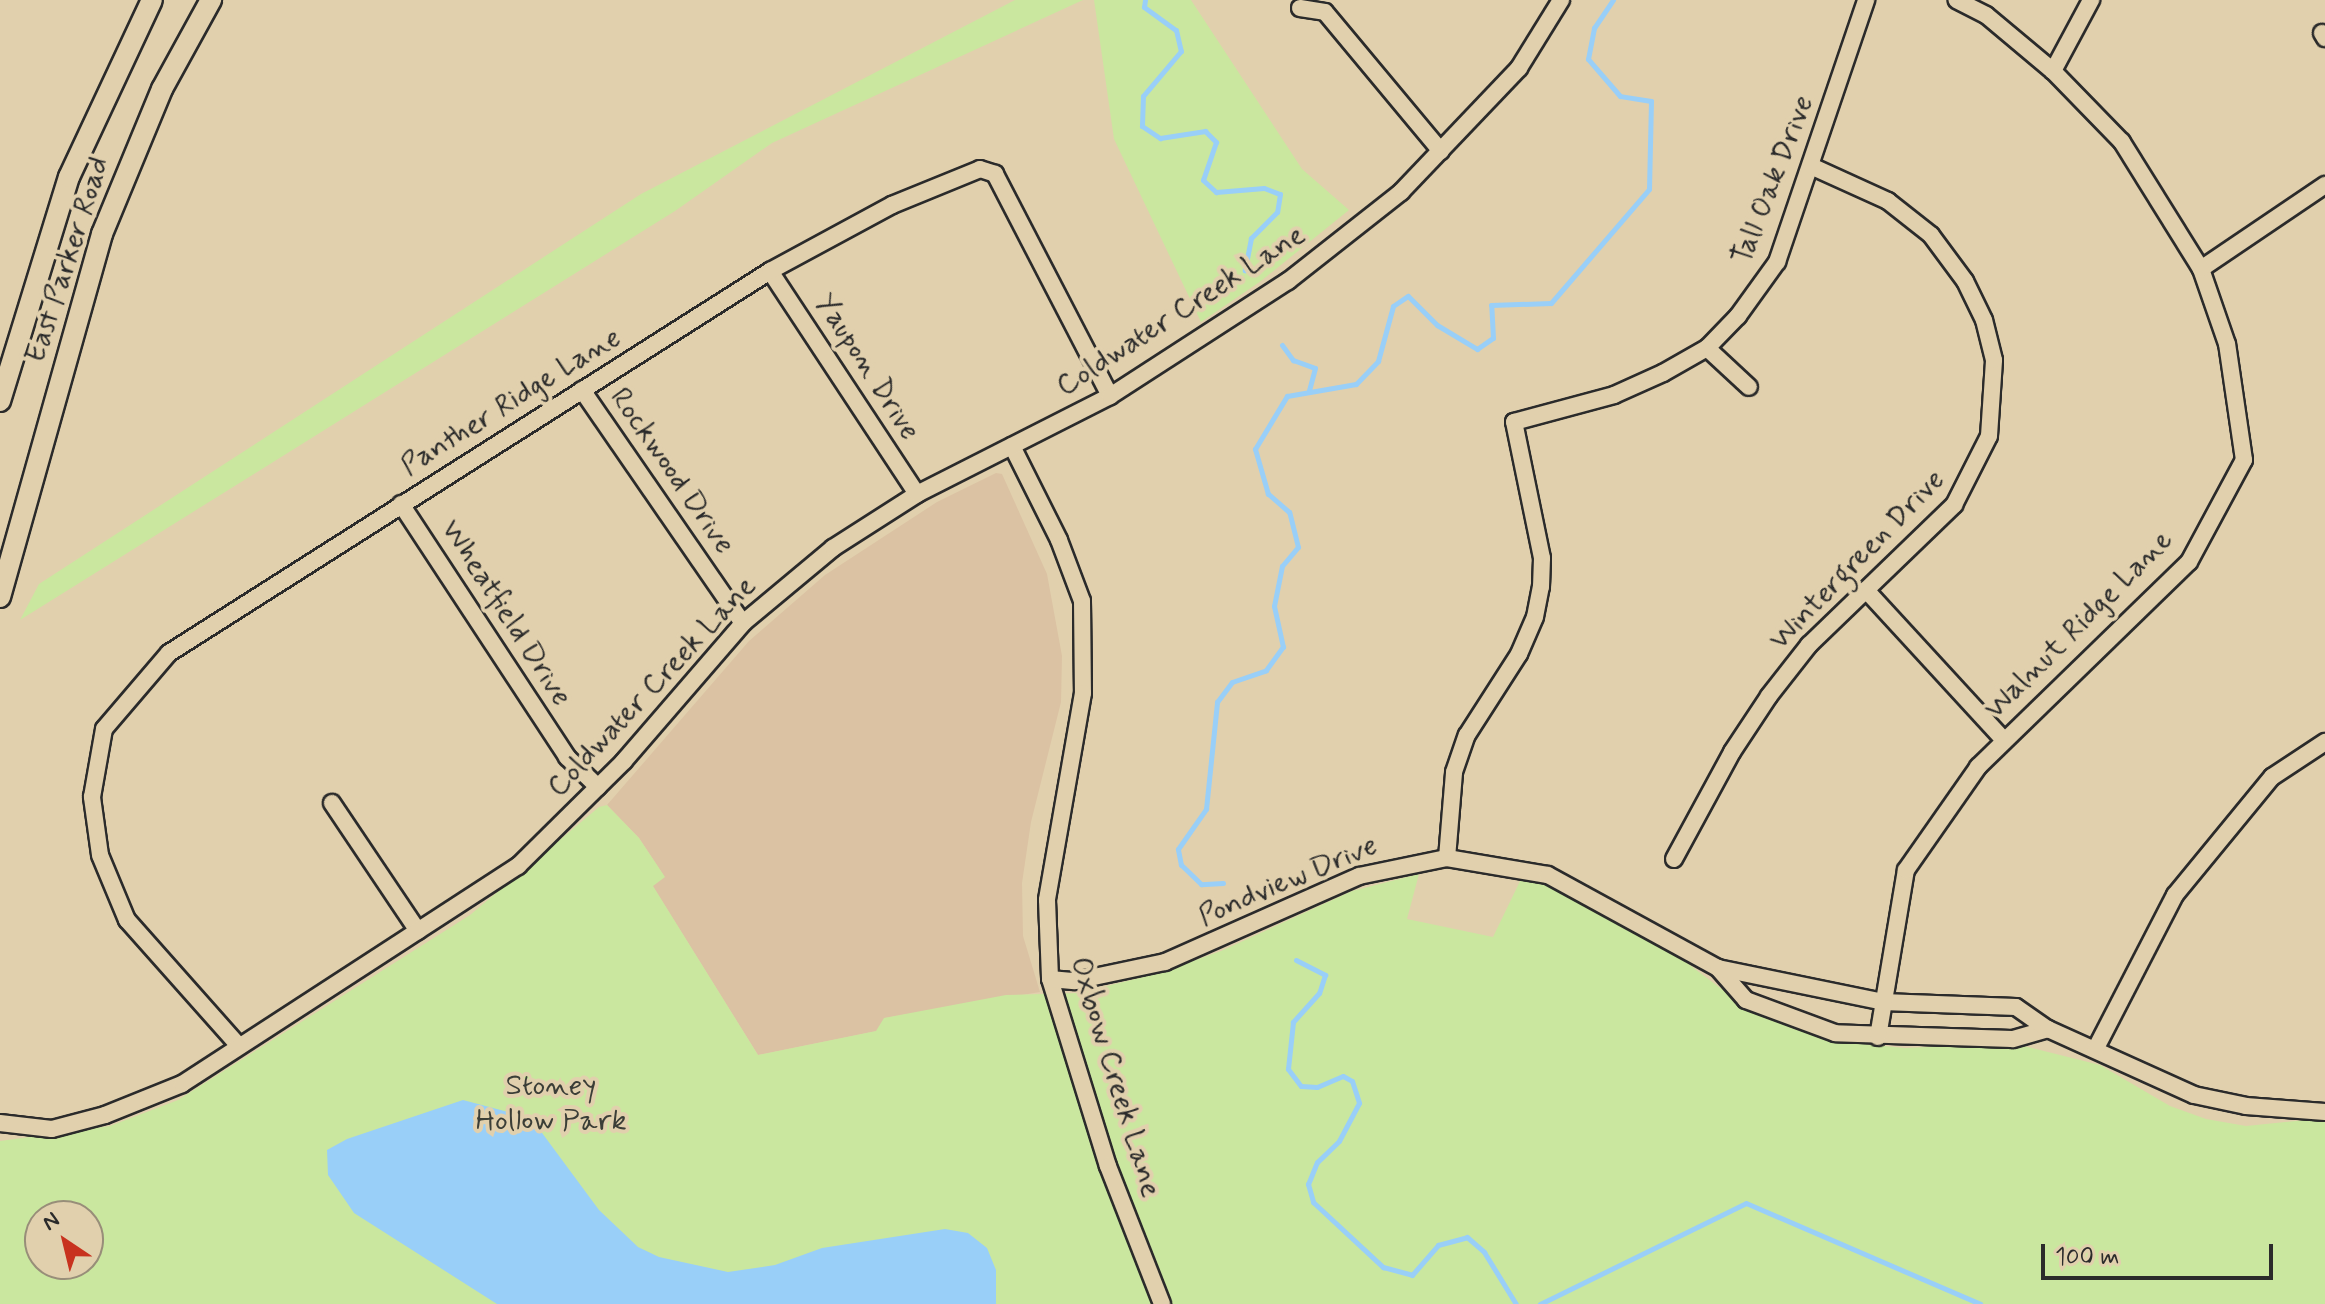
<!DOCTYPE html>
<style>
body{margin:0}
#map{position:relative;width:2325px;height:1304px;overflow:hidden;background:#e1d0ad;font-family:Mynerve,sans-serif}
div>[style]{position:absolute}
.built>*{inset:0;background:#dbc2a3}
.green>*{inset:0;background:#cae79f}
.water>*{inset:0;background:#99cff8}
.stream>*{height:5px;margin:-2.5px;padding:0 2.5px;transform-origin:2.5px;border-radius:2.5px;background:#99cff8}
.roads{filter:drop-shadow(2px 0 #2b2b2b) drop-shadow(-2px 0 #2b2b2b) drop-shadow(0 2px #2b2b2b) drop-shadow(0 -2px #2b2b2b)}
.minor>*{height:16px;margin:-8px;padding:0 8px;transform-origin:8px;border-radius:8px;background:#e1d0ad}
.major>*{height:20px;margin:-10px;padding:0 10px;transform-origin:10px;border-radius:10px;background:#e1d0ad}
span{translate:-50% -50%;white-space:nowrap;text-align:center;line-height:1.15;-webkit-text-stroke:8px #e1d0ad;paint-order:stroke}
.street-label{font-size:30px;color:#2b2b2b}
.park-label{font-size:30px;color:#3b3e37}
.north{position:absolute;left:24px;top:1200px;width:80px;height:80px;box-sizing:border-box;background:#e1d0ad;border:2px solid #988e79;border-radius:50%;rotate:325deg;font-size:22px;font-weight:700;line-height:32px;text-align:center;color:#2b2b2b}
.north::after{content:'';display:block;margin:auto;width:28px;height:36px;background:#c8321e;clip-path:polygon(50% 0,100% 100%,50% 72%,0 100%)}
.scale{position:absolute;left:2041px;top:1244px;width:232px;height:36px;box-sizing:border-box;border:4px solid #2b2b2b;border-top:0;padding-left:10px;font-size:24px;line-height:28px;white-space:nowrap;color:#2b2b2b;-webkit-text-stroke:6px #e1d0ad;paint-order:stroke}
</style>
<div id="map">
<div class="built">
<div style="clip-path:polygon(996px 473px,1002px 474px,1047px 574px,1062px 656px,1061px 702px,1031px 822px,1022px 883px,1023px 936px,1040px 992px,885px 1018px,877px 1031px,758px 1055px,652px 885px,664px 876px,639px 838px,607px 805px,749px 641px,825px 575px,937px 502px)"></div>
</div>
<div class="green">
<div style="clip-path:polygon(1015px 0,1083px 0,772px 143px,675px 211px,20px 620px,39px 584px,641px 194px)"></div>
<div style="clip-path:polygon(1094px 0,1191px 0,1302px 169px,1349px 210px,1261px 281px,1201px 322px,1114px 139px)"></div>
<div style="clip-path:polygon(evenodd,607px 805px,639px 838px,665px 877px,653px 886px,758px 1055px,876px 1031px,884px 1018px,1006px 995px,1078px 993px,1156px 974px,1221px 951px,1352px 891px,1419px 874px,1407px 919px,1493px 937px,1522px 877px,1617px 910px,1740px 1003px,1788px 1026px,1843px 1042px,1905px 1048px,2012px 1043px,2100px 1065px,2170px 1106px,2206px 1119px,2246px 1126px,2325px 1118px,2325px 1304px,0 1304px,0 1141px,110px 1126px,178px 1100px,470px 915px,599px 807px,607px 805px,40px 1216px,88px 1216px,88px 1264px,40px 1264px,40px 1216px)"></div>
</div>
<div class="water">
<div style="clip-path:polygon(463px 1100px,531px 1118px,599px 1210px,638px 1247px,659px 1257px,728px 1272px,775px 1265px,822px 1248px,945px 1229px,968px 1233px,987px 1248px,996px 1270px,996px 1304px,497px 1304px,354px 1213px,328px 1175px,327px 1150px,347px 1139px)"></div>
</div>
<div class="stream">
<div style="left:1145px;top:0;width:7px;rotate:98deg"></div>
<div style="left:1144px;top:7px;width:39px;rotate:36deg"></div>
<div style="left:1176px;top:30px;width:22px;rotate:77deg"></div>
<div style="left:1181px;top:51px;width:59px;rotate:130.2deg"></div>
<div style="left:1143px;top:96px;width:30px;rotate:92deg"></div>
<div style="left:1142px;top:126px;width:22px;rotate:34deg"></div>
<div style="left:1160px;top:138px;width:46px;rotate:-8.8deg"></div>
<div style="left:1205px;top:131px;width:16px;rotate:45deg"></div>
<div style="left:1216px;top:142px;width:40px;rotate:108.9deg"></div>
<div style="left:1203px;top:180px;width:18px;rotate:43deg"></div>
<div style="left:1216px;top:192px;width:48px;rotate:-4.8deg"></div>
<div style="left:1264px;top:188px;width:17px;rotate:21deg"></div>
<div style="left:1280px;top:194px;width:18px;rotate:99deg"></div>
<div style="left:1277px;top:212px;width:37px;rotate:135deg"></div>
<div style="left:1251px;top:238px;width:33px;rotate:101deg"></div>
<div style="left:1282px;top:345px;width:19px;rotate:54deg"></div>
<div style="left:1293px;top:360px;width:23px;rotate:20deg"></div>
<div style="left:1315px;top:368px;width:23px;rotate:105deg"></div>
<div style="left:1223px;top:883px;width:22px;rotate:177deg"></div>
<div style="left:1201px;top:884px;width:28px;rotate:-136deg"></div>
<div style="left:1181px;top:865px;width:16px;rotate:-101deg"></div>
<div style="left:1178px;top:849px;width:49px;rotate:-55deg"></div>
<div style="left:1206px;top:809px;width:108px;rotate:-84.1deg"></div>
<div style="left:1217px;top:702px;width:25px;rotate:-53deg"></div>
<div style="left:1232px;top:682px;width:36px;rotate:-19deg"></div>
<div style="left:1266px;top:670px;width:29px;rotate:-54deg"></div>
<div style="left:1283px;top:647px;width:42px;rotate:-102.4deg"></div>
<div style="left:1274px;top:606px;width:41px;rotate:-78.7deg"></div>
<div style="left:1282px;top:566px;width:25px;rotate:-50deg"></div>
<div style="left:1298px;top:547px;width:36px;rotate:-104deg"></div>
<div style="left:1289px;top:512px;width:28px;rotate:-139deg"></div>
<div style="left:1268px;top:494px;width:47px;rotate:-106.1deg"></div>
<div style="left:1255px;top:449px;width:62px;rotate:-58.9deg"></div>
<div style="left:1287px;top:396px;width:70px;rotate:-9.9deg"></div>
<div style="left:1356px;top:384px;width:32px;rotate:-46deg"></div>
<div style="left:1378px;top:361px;width:57px;rotate:-74.7deg"></div>
<div style="left:1393px;top:306px;width:18px;rotate:-34deg"></div>
<div style="left:1408px;top:296px;width:41px;rotate:45deg"></div>
<div style="left:1437px;top:325px;width:47px;rotate:31deg"></div>
<div style="left:1477px;top:349px;width:19px;rotate:-35deg"></div>
<div style="left:1493px;top:338px;width:33px;rotate:-93deg"></div>
<div style="left:1491px;top:305px;width:60px;rotate:-1.9deg"></div>
<div style="left:1551px;top:303px;width:150px;rotate:-49.3deg"></div>
<div style="left:1649px;top:189px;width:88px;rotate:-88.7deg"></div>
<div style="left:1651px;top:101px;width:31px;rotate:-171deg"></div>
<div style="left:1620px;top:96px;width:49px;rotate:-130.9deg"></div>
<div style="left:1588px;top:59px;width:32px;rotate:-79deg"></div>
<div style="left:1594px;top:28px;width:34px;rotate:-56deg"></div>
<div style="left:1296px;top:960px;width:33px;rotate:27deg"></div>
<div style="left:1325px;top:975px;width:19px;rotate:108deg"></div>
<div style="left:1319px;top:993px;width:39px;rotate:132deg"></div>
<div style="left:1293px;top:1022px;width:47px;rotate:96.1deg"></div>
<div style="left:1288px;top:1069px;width:21px;rotate:53deg"></div>
<div style="left:1301px;top:1086px;width:16px;rotate:4deg"></div>
<div style="left:1317px;top:1087px;width:28px;rotate:-23deg"></div>
<div style="left:1343px;top:1076px;width:10px;rotate:29deg"></div>
<div style="left:1352px;top:1081px;width:23px;rotate:72deg"></div>
<div style="left:1359px;top:1103px;width:43px;rotate:117.8deg"></div>
<div style="left:1339px;top:1141px;width:30px;rotate:136deg"></div>
<div style="left:1317px;top:1162px;width:24px;rotate:112deg"></div>
<div style="left:1308px;top:1184px;width:19px;rotate:74deg"></div>
<div style="left:1313px;top:1202px;width:96px;rotate:42.9deg"></div>
<div style="left:1383px;top:1267px;width:30px;rotate:15deg"></div>
<div style="left:1412px;top:1275px;width:40px;rotate:-49deg"></div>
<div style="left:1438px;top:1245px;width:30px;rotate:-15deg"></div>
<div style="left:1467px;top:1237px;width:23px;rotate:41deg"></div>
<div style="left:1484px;top:1252px;width:61px;rotate:58.4deg"></div>
<div style="left:1540px;top:1304px;width:229px;rotate:-26.1deg"></div>
<div style="left:1746px;top:1203px;width:255px;rotate:23.3deg"></div>
</div>
<div class="roads">
<div class="minor">
<div style="left:1300px;top:8px;width:25px;rotate:9deg"></div>
<div style="left:1325px;top:12px;width:181px;rotate:50.2deg"></div>
<div style="left:2322px;top:33px;width:6px;rotate:59deg"></div>
<div style="left:2053px;top:71px;width:81px;rotate:-61.8deg"></div>
<div style="left:2201px;top:269px;width:150px;rotate:-34.1deg"></div>
<div style="left:770px;top:271px;width:267px;rotate:56.6deg"></div>
<div style="left:1707px;top:348px;width:57px;rotate:42.9deg"></div>
<div style="left:582px;top:390px;width:283px;rotate:55.4deg"></div>
<div style="left:1012px;top:446px;width:105px;rotate:63.4deg"></div>
<div style="left:1059px;top:540px;width:65px;rotate:69.3deg"></div>
<div style="left:1082px;top:601px;width:92px;rotate:89.4deg"></div>
<div style="left:1083px;top:693px;width:210px;rotate:99.9deg"></div>
<div style="left:1047px;top:900px;width:79px;rotate:87.8deg"></div>
<div style="left:1050px;top:979px;width:196px;rotate:72.8deg"></div>
<div style="left:1108px;top:1166px;width:148px;rotate:68.6deg"></div>
<div style="left:401px;top:504px;width:303px;rotate:56.7deg"></div>
<div style="left:567px;top:757px;width:43px;rotate:44.1deg"></div>
<div style="left:1866px;top:590px;width:204px;rotate:47.4deg"></div>
<div style="left:332px;top:803px;width:154px;rotate:56.1deg"></div>
<div style="left:1447px;top:858px;width:86px;rotate:-85.3deg"></div>
<div style="left:1454px;top:772px;width:39px;rotate:-71deg"></div>
<div style="left:1467px;top:735px;width:96px;rotate:-57.3deg"></div>
<div style="left:1519px;top:654px;width:40px;rotate:-66.6deg"></div>
<div style="left:1535px;top:617px;width:31px;rotate:-79deg"></div>
<div style="left:1541px;top:587px;width:29px;rotate:-88deg"></div>
<div style="left:1542px;top:558px;width:139px;rotate:-101.6deg"></div>
<div style="left:1514px;top:422px;width:104px;rotate:-15.1deg"></div>
<div style="left:1614px;top:395px;width:54px;rotate:-24.2deg"></div>
<div style="left:1663px;top:373px;width:51px;rotate:-29.6deg"></div>
<div style="left:1707px;top:348px;width:45px;rotate:-45.9deg"></div>
<div style="left:1738px;top:316px;width:67px;rotate:-54.2deg"></div>
<div style="left:1777px;top:262px;width:277px;rotate:-71.2deg"></div>
<div style="left:1674px;top:859px;width:122px;rotate:-61.5deg"></div>
<div style="left:1732px;top:752px;width:67px;rotate:-56.5deg"></div>
<div style="left:1769px;top:696px;width:65px;rotate:-51.9deg"></div>
<div style="left:1809px;top:645px;width:202px;rotate:-44deg"></div>
<div style="left:1954px;top:505px;width:77px;rotate:-63.1deg"></div>
<div style="left:1989px;top:436px;width:76px;rotate:-86.2deg"></div>
<div style="left:1994px;top:360px;width:41px;rotate:-104deg"></div>
<div style="left:1984px;top:320px;width:43px;rotate:-116deg"></div>
<div style="left:1965px;top:281px;width:57px;rotate:-126.5deg"></div>
<div style="left:1931px;top:235px;width:55px;rotate:-141.7deg"></div>
<div style="left:1888px;top:201px;width:82px;rotate:-155.6deg"></div>
<div style="left:1050px;top:979px;width:25px;rotate:5deg"></div>
<div style="left:1075px;top:981px;width:92px;rotate:-11.9deg"></div>
<div style="left:1165px;top:962px;width:212px;rotate:-23.9deg"></div>
<div style="left:1359px;top:876px;width:90px;rotate:-11.6deg"></div>
<div style="left:1447px;top:858px;width:102px;rotate:9.6deg"></div>
<div style="left:1548px;top:875px;width:194px;rotate:28.7deg"></div>
<div style="left:2048px;top:1029px;width:37px;rotate:164deg"></div>
<div style="left:2012px;top:1039px;width:177px;rotate:-178.1deg"></div>
<div style="left:1835px;top:1033px;width:95px;rotate:-159.7deg"></div>
<div style="left:1746px;top:1000px;width:43px;rotate:-131.2deg"></div>
<div style="left:1718px;top:968px;width:168px;rotate:11.6deg"></div>
<div style="left:1883px;top:1002px;width:133px;rotate:2.2deg"></div>
<div style="left:2016px;top:1007px;width:39px;rotate:35deg"></div>
<div style="left:2048px;top:1029px;width:160px;rotate:24.3deg"></div>
<div style="left:2194px;top:1095px;width:53px;rotate:11.9deg"></div>
<div style="left:2246px;top:1106px;width:79px;rotate:4.3deg"></div>
<div style="left:1878px;top:1037px;width:169px;rotate:-80.5deg"></div>
<div style="left:1906px;top:870px;width:126px;rotate:-55deg"></div>
<div style="left:1978px;top:767px;width:294px;rotate:-44.2deg"></div>
<div style="left:2189px;top:562px;width:116px;rotate:-61.7deg"></div>
<div style="left:2244px;top:460px;width:117px;rotate:-98.3deg"></div>
<div style="left:2227px;top:344px;width:79px;rotate:-109.1deg"></div>
<div style="left:2201px;top:269px;width:150px;rotate:-121.9deg"></div>
<div style="left:2122px;top:142px;width:99px;rotate:-134.2deg"></div>
<div style="left:2053px;top:71px;width:87px;rotate:-140.1deg"></div>
<div style="left:1986px;top:15px;width:33px;rotate:-153deg"></div>
<div style="left:239px;top:1046px;width:169px;rotate:-131.6deg"></div>
<div style="left:127px;top:920px;width:70px;rotate:-112.6deg"></div>
<div style="left:100px;top:855px;width:59px;rotate:-97.9deg"></div>
<div style="left:92px;top:797px;width:69px;rotate:-80deg"></div>
<div style="left:104px;top:729px;width:100px;rotate:-49.5deg"></div>
<div style="left:169px;top:653px;width:712px;rotate:-32.44deg"></div>
<div style="left:770px;top:271px;width:139px;rotate:-28.4deg"></div>
<div style="left:892px;top:205px;width:95px;rotate:-22.2deg"></div>
<div style="left:980px;top:169px;width:16px;rotate:18deg"></div>
<div style="left:995px;top:174px;width:250px;rotate:62.6deg"></div>
<div style="left:2096px;top:1048px;width:172px;rotate:-62.7deg"></div>
<div style="left:2175px;top:895px;width:153px;rotate:-50.6deg"></div>
<div style="left:2272px;top:777px;width:64px;rotate:-33.4deg"></div>
<div style="left:0;top:1123px;width:52px;rotate:6.6deg"></div>
<div style="left:52px;top:1129px;width:55px;rotate:-14.8deg"></div>
<div style="left:105px;top:1115px;width:83px;rotate:-21.9deg"></div>
<div style="left:182px;top:1084px;width:401px;rotate:-33deg"></div>
<div style="left:518px;top:866px;width:149px;rotate:-44.7deg"></div>
<div style="left:624px;top:761px;width:182px;rotate:-49.2deg"></div>
<div style="left:743px;top:623px;width:117px;rotate:-39.8deg"></div>
<div style="left:833px;top:548px;width:100px;rotate:-32.7deg"></div>
<div style="left:917px;top:494px;width:216px;rotate:-26.9deg"></div>
<div style="left:1110px;top:396px;width:212px;rotate:-32.9deg"></div>
<div style="left:1288px;top:281px;width:144px;rotate:-38.2deg"></div>
<div style="left:1401px;top:192px;width:171px;rotate:-46.4deg"></div>
<div style="left:1519px;top:68px;width:80px;rotate:-58.3deg"></div>
</div>
<div class="major">
<div style="left:0;top:401px;width:234px;rotate:-72.9deg"></div>
<div style="left:69px;top:177px;width:195px;rotate:-64.9deg"></div>
<div style="left:0;top:597px;width:377px;rotate:-74.3deg"></div>
<div style="left:102px;top:234px;width:157px;rotate:-67.5deg"></div>
<div style="left:162px;top:89px;width:102px;rotate:-61.2deg"></div>
</div>
</div>
<div class="street-label">
<span style="left:1773px;top:180px;rotate:-69deg">Tall Oak Drive</span>
<span style="left:68px;top:260px;rotate:-72deg">East Parker Road</span>
<span style="left:1181px;top:311px;rotate:-33deg">Coldwater Creek Lane</span>
<span style="left:867px;top:367px;rotate:57deg">Yaupon Drive</span>
<span style="left:511px;top:402px;rotate:-32deg">Panther Ridge Lane</span>
<span style="left:672px;top:471px;rotate:55deg">Rockwood Drive</span>
<span style="left:1857px;top:560px;rotate:-46deg">Wintergreen Drive</span>
<span style="left:506px;top:613px;rotate:57deg">Wheatfield Drive</span>
<span style="left:2079px;top:625px;rotate:-45deg">Walnut Ridge Lane</span>
<span style="left:652px;top:687px;rotate:-47deg">Coldwater Creek Lane</span>
<span style="left:1288px;top:881px;rotate:-23deg">Pondview Drive</span>
<span style="left:1115px;top:1077px;rotate:73deg">Oxbow Creek Lane</span>
</div>
<div class="park-label">
<span style="left:551px;top:1103px">Stoney<br>Hollow Park</span>
</div>
<div class="north">N</div>
<div class="scale">100 m</div>
</div>
